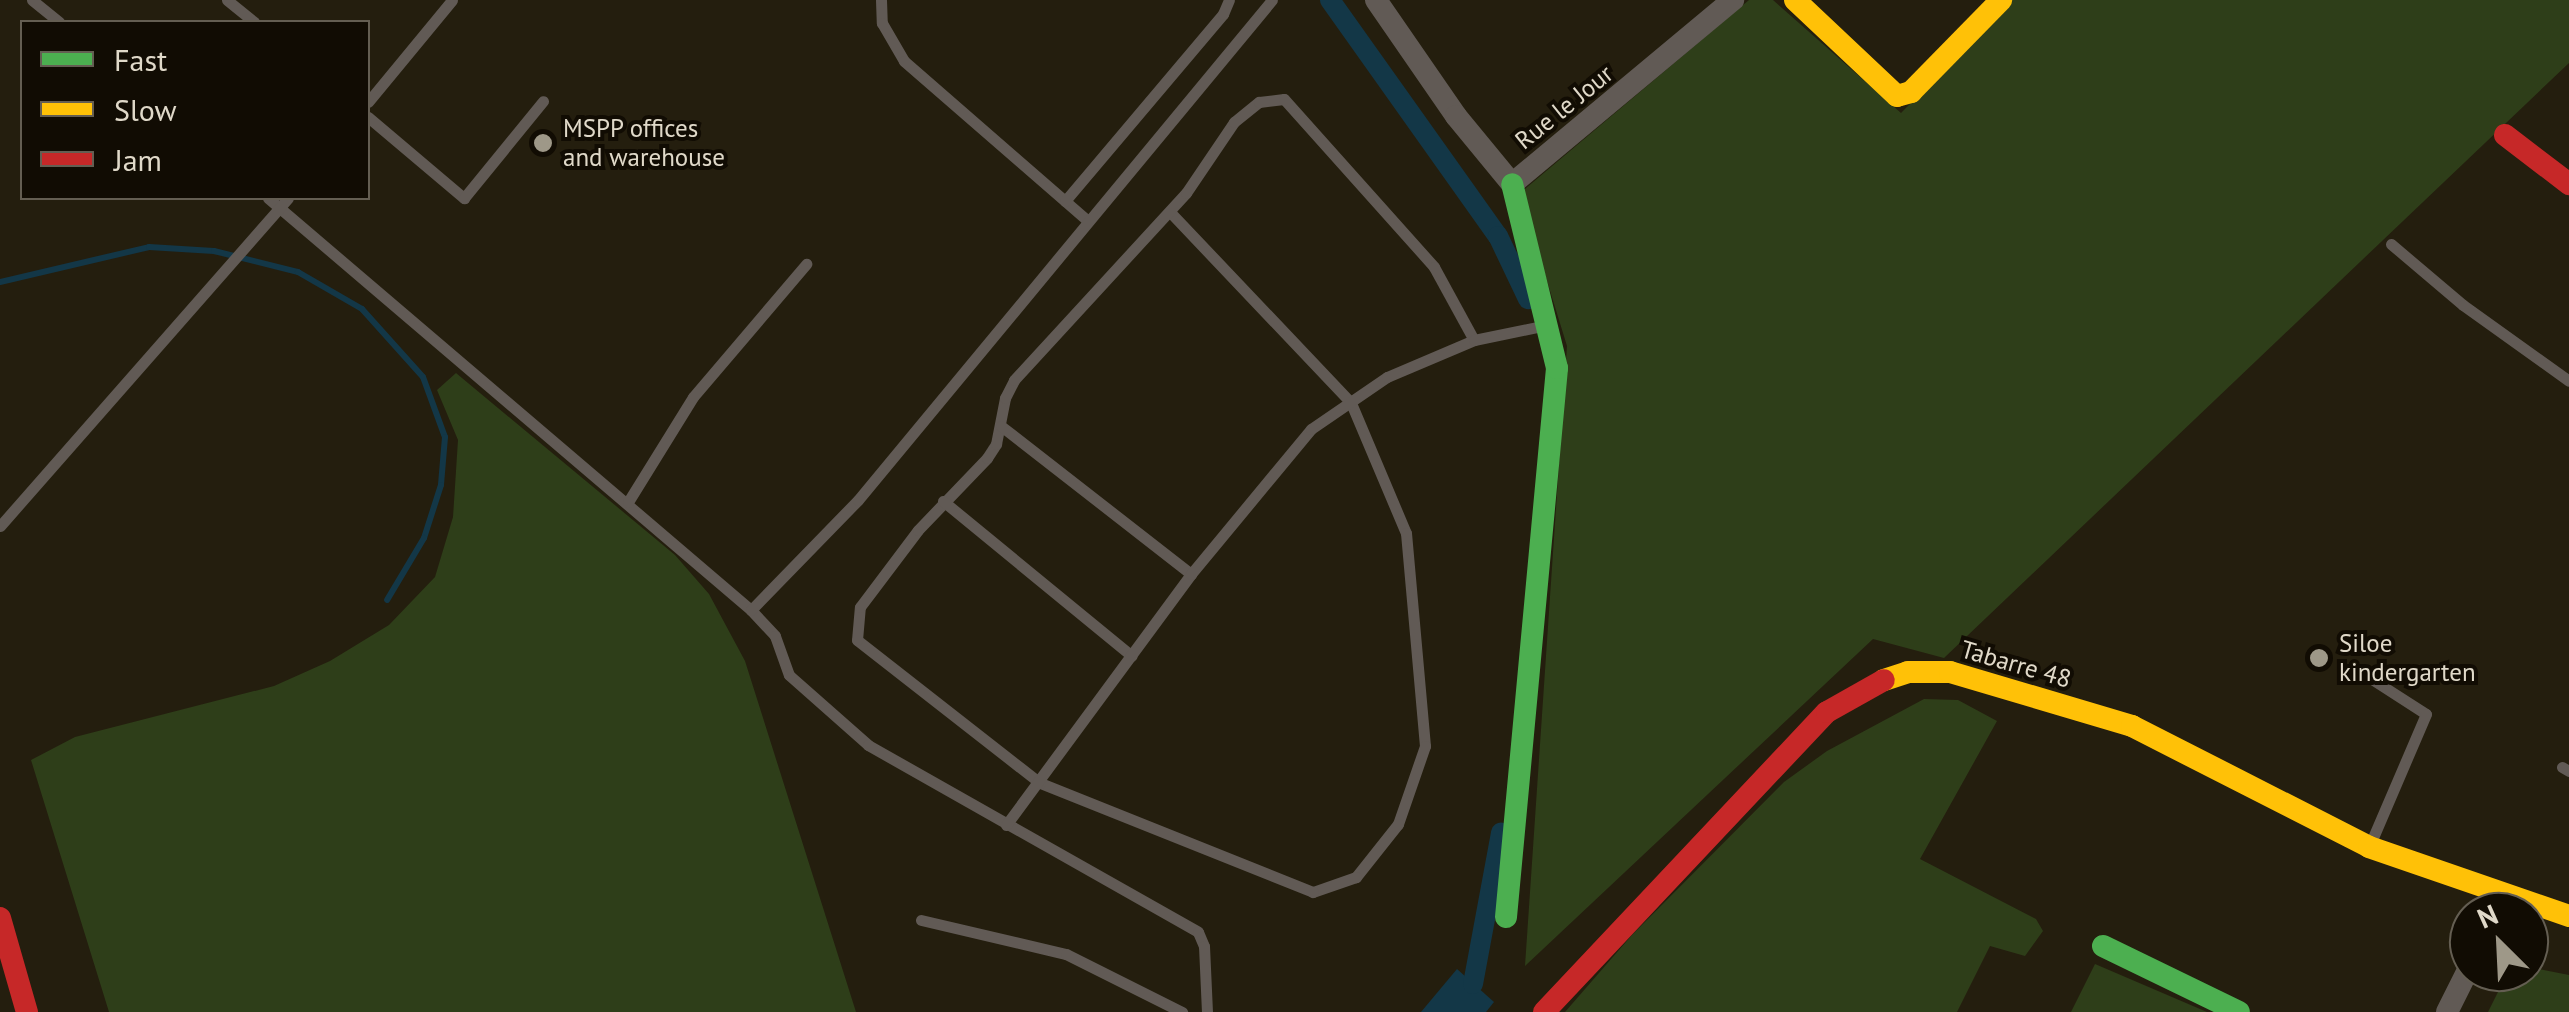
<!DOCTYPE html>
<style>
body{margin:0}
#map{position:relative;width:2569px;height:1012px;overflow:hidden;background:#241e0e;font-family:"PT Sans",sans-serif}
div>[style]{position:absolute}
.green>*{inset:0;background:#2e3e19}
.water>*{inset:0;background:#133747}
.stream>*{height:6px;margin:-3px;padding:0 3px;transform-origin:3px;border-radius:3px;background:#133747}
.canal>*{height:20px;margin:-10px;padding:0 10px;transform-origin:10px;border-radius:10px;background:#133747}
.lane>*{height:11px;margin:-5.5px;padding:0 5.5px;transform-origin:5.5px;border-radius:5.5px;background:#615a55}
.street>*{height:22px;margin:-11px;padding:0 11px;transform-origin:11px;border-radius:11px;background:#615a55}
.fast>*{height:22px;margin:-11px;padding:0 11px;transform-origin:11px;border-radius:11px;background:#4caf50}
.slow>*{height:22px;margin:-11px;padding:0 11px;transform-origin:11px;border-radius:11px;background:#ffc107}
.jam>*{height:22px;margin:-11px;padding:0 11px;transform-origin:11px;border-radius:11px;background:#c62828}
.dots>*{width:28px;height:28px;translate:-50% -50%;box-sizing:border-box;border:5px solid #110c03;border-radius:50%}
span{translate:-50% -50%;white-space:nowrap;text-align:center;line-height:1.15;-webkit-text-stroke:8px #110c03;paint-order:stroke}
.street-label{font-size:25px;color:#e0d9c9}
.poi-label{font-size:25px;color:#e0d9c9}
.left{translate:0 -50%;text-align:left}
.legend{position:absolute;left:20px;top:20px;width:350px;height:180px;box-sizing:border-box;background:#110c03;border:2px solid #645e52;margin:0;padding:12px 18px;list-style:none;font-size:30px;color:#e0d9c9}
.legend li{display:flex;align-items:center;gap:20px;height:50px}
.legend b{width:50px;border:2px solid #645e52}
.north{position:absolute;left:2449px;top:892px;width:100px;height:100px;box-sizing:border-box;background:#110c03;border:2px solid #645e52;border-radius:50%;rotate:336deg;font-size:28px;font-weight:700;line-height:40px;text-align:center;color:#e0d9c9}
.north::after{content:'';display:block;margin:auto;width:35px;height:45px;background:#9e9888;clip-path:polygon(50% 0,100% 100%,50% 72%,0 100%)}
</style>
<div id="map">
<div class="green">
<div style="clip-path:polygon(1749px 0,1773px 0,1901px 113px,2012px 0,2569px 0,2569px 63px,1944px 658px,1873px 639px,1525px 966px,1567px 346px,1520px 193px)"></div>
<div style="clip-path:polygon(456px 373px,675px 555px,709px 594px,745px 661px,856px 1012px,109px 1012px,31px 760px,75px 737px,274px 686px,330px 661px,389px 625px,435px 577px,453px 517px,458px 440px,437px 390px)"></div>
<div style="clip-path:polygon(1924px 699px,1958px 700px,1997px 721px,1920px 859px,2036px 919px,2043px 931px,2025px 956px,1990px 946px,1957px 1012px,1565px 1012px,1632px 935px,1784px 782px,1827px 751px)"></div>
<div style="clip-path:polygon(2095px 964px,2207px 1012px,2071px 1012px)"></div>
<div style="clip-path:polygon(2529px 967px,2569px 975px,2569px 1012px,2488px 1012px,2508px 972px,2529px 972px)"></div>
</div>
<div class="water">
<div style="clip-path:polygon(1457px 969px,1494px 1002px,1486px 1012px,1421px 1012px)"></div>
</div>
<div class="stream">
<div style="left:0;top:282px;width:153px;rotate:-13.2deg"></div>
<div style="left:149px;top:247px;width:65px;rotate:3.5deg"></div>
<div style="left:214px;top:251px;width:87px;rotate:14deg"></div>
<div style="left:298px;top:272px;width:74px;rotate:30deg"></div>
<div style="left:362px;top:309px;width:91px;rotate:48.1deg"></div>
<div style="left:423px;top:377px;width:64px;rotate:69.9deg"></div>
<div style="left:445px;top:437px;width:48px;rotate:94.8deg"></div>
<div style="left:441px;top:485px;width:56px;rotate:107.8deg"></div>
<div style="left:424px;top:538px;width:72px;rotate:120.8deg"></div>
</div>
<div class="canal">
<div style="left:1330px;top:0;width:290px;rotate:54.6deg"></div>
<div style="left:1498px;top:236px;width:70px;rotate:64.5deg"></div>
<div style="left:1473px;top:984px;width:154px;rotate:-79.5deg"></div>
</div>
<div class="lane">
<div style="left:32px;top:0;width:35px;rotate:39deg"></div>
<div style="left:227px;top:0;width:35px;rotate:39deg"></div>
<div style="left:881px;top:0;width:23px;rotate:88deg"></div>
<div style="left:882px;top:23px;width:44px;rotate:59.9deg"></div>
<div style="left:904px;top:61px;width:244px;rotate:41deg"></div>
<div style="left:368px;top:102px;width:132px;rotate:-50.5deg"></div>
<div style="left:368px;top:117px;width:126px;rotate:40.2deg"></div>
<div style="left:464px;top:198px;width:125px;rotate:-50.8deg"></div>
<div style="left:268px;top:198px;width:635px;rotate:40.46deg"></div>
<div style="left:751px;top:610px;width:35px;rotate:47deg"></div>
<div style="left:775px;top:636px;width:41px;rotate:70.3deg"></div>
<div style="left:789px;top:675px;width:106px;rotate:41.5deg"></div>
<div style="left:868px;top:745px;width:379px;rotate:29.5deg"></div>
<div style="left:1198px;top:932px;width:15px;rotate:67deg"></div>
<div style="left:1204px;top:946px;width:66px;rotate:87.4deg"></div>
<div style="left:1065px;top:201px;width:245px;rotate:-49.8deg"></div>
<div style="left:1223px;top:14px;width:15px;rotate:-67deg"></div>
<div style="left:1170px;top:212px;width:263px;rotate:46.5deg"></div>
<div style="left:1351px;top:403px;width:141px;rotate:67.1deg"></div>
<div style="left:1406px;top:533px;width:214px;rotate:84.9deg"></div>
<div style="left:1425px;top:746px;width:83px;rotate:109.1deg"></div>
<div style="left:1398px;top:824px;width:68px;rotate:128.4deg"></div>
<div style="left:1356px;top:877px;width:46px;rotate:160.8deg"></div>
<div style="left:1313px;top:892px;width:294px;rotate:-158.2deg"></div>
<div style="left:1040px;top:783px;width:232px;rotate:-142deg"></div>
<div style="left:857px;top:640px;width:33px;rotate:-85deg"></div>
<div style="left:860px;top:607px;width:96px;rotate:-53deg"></div>
<div style="left:918px;top:530px;width:100px;rotate:-46.2deg"></div>
<div style="left:987px;top:458px;width:17px;rotate:-57deg"></div>
<div style="left:996px;top:444px;width:47px;rotate:-78.9deg"></div>
<div style="left:1005px;top:398px;width:20px;rotate:-63deg"></div>
<div style="left:1014px;top:380px;width:254px;rotate:-47.4deg"></div>
<div style="left:1186px;top:193px;width:86px;rotate:-55.9deg"></div>
<div style="left:1234px;top:122px;width:32px;rotate:-39deg"></div>
<div style="left:1259px;top:102px;width:25px;rotate:-7deg"></div>
<div style="left:1284px;top:99px;width:225px;rotate:48.2deg"></div>
<div style="left:1434px;top:267px;width:83px;rotate:61.3deg"></div>
<div style="left:2391px;top:244px;width:94px;rotate:40.3deg"></div>
<div style="left:2463px;top:305px;width:130px;rotate:35.6deg"></div>
<div style="left:1001px;top:426px;width:241px;rotate:37.9deg"></div>
<div style="left:943px;top:501px;width:244px;rotate:39.4deg"></div>
<div style="left:628px;top:502px;width:123px;rotate:-58.2deg"></div>
<div style="left:693px;top:397px;width:175px;rotate:-49.6deg"></div>
<div style="left:0;top:526px;width:436px;rotate:-48.7deg"></div>
<div style="left:751px;top:610px;width:153px;rotate:-45.8deg"></div>
<div style="left:858px;top:500px;width:649px;rotate:-50.38deg"></div>
<div style="left:2367px;top:676px;width:70px;rotate:32.8deg"></div>
<div style="left:2426px;top:714px;width:145px;rotate:113.2deg"></div>
<div style="left:2562px;top:767px;width:8px;rotate:30deg"></div>
<div style="left:1006px;top:825px;width:312px;rotate:-53.6deg"></div>
<div style="left:1191px;top:574px;width:188px;rotate:-50.4deg"></div>
<div style="left:1311px;top:429px;width:92px;rotate:-34.4deg"></div>
<div style="left:1387px;top:377px;width:95px;rotate:-23deg"></div>
<div style="left:1474px;top:340px;width:75px;rotate:-11.6deg"></div>
<div style="left:921px;top:920px;width:149px;rotate:13.2deg"></div>
<div style="left:1066px;top:954px;width:130px;rotate:26.6deg"></div>
</div>
<div class="street">
<div style="left:1376px;top:0;width:141px;rotate:55.4deg"></div>
<div style="left:1456px;top:116px;width:88px;rotate:50.5deg"></div>
<div style="left:1512px;top:184px;width:288px;rotate:-39.8deg"></div>
<div style="left:2447px;top:1012px;width:49px;rotate:-63.4deg"></div>
</div>
<div class="fast">
<div style="left:1506px;top:917px;width:551px;rotate:-84.69deg"></div>
<div style="left:1557px;top:368px;width:189px;rotate:-103.7deg"></div>
<div style="left:2103px;top:946px;width:151px;rotate:25.9deg"></div>
</div>
<div class="slow">
<div style="left:1795px;top:0;width:140px;rotate:43.3deg"></div>
<div style="left:1897px;top:96px;width:15px;rotate:-16deg"></div>
<div style="left:1911px;top:92px;width:129px;rotate:-45.6deg"></div>
<div style="left:1884px;top:680px;width:25px;rotate:-18deg"></div>
<div style="left:1908px;top:672px;width:42px"></div>
<div style="left:1950px;top:672px;width:190px;rotate:16.5deg"></div>
<div style="left:2132px;top:726px;width:266px;rotate:27deg"></div>
<div style="left:2369px;top:847px;width:212px;rotate:19deg"></div>
</div>
<div class="jam">
<div style="left:2505px;top:135px;width:81px;rotate:37.4deg"></div>
<div style="left:0;top:918px;width:98px;rotate:74deg"></div>
<div style="left:1544px;top:1012px;width:412px;rotate:-46.7deg"></div>
<div style="left:1827px;top:712px;width:65px;rotate:-29.3deg"></div>
</div>
<div class="dots">
<div style="left:543px;top:143px;background:#9e9888"></div>
<div style="left:2319px;top:658px;background:#9e9888"></div>
</div>
<div class="street-label">
<span style="left:1564px;top:107px;rotate:-39deg">Rue le Jour</span>
<span style="left:2016px;top:664px;rotate:16deg">Tabarre 48</span>
</div>
<div class="poi-label">
<span class="left" style="left:563px;top:143px">MSPP offices<br>and warehouse</span>
<span class="left" style="left:2339px;top:658px">Siloe<br>kindergarten</span>
</div>
<ul class="legend">
<li><b style="height:12px;background:#4caf50"></b>Fast</li>
<li><b style="height:12px;background:#ffc107"></b>Slow</li>
<li><b style="height:12px;background:#c62828"></b>Jam</li>
</ul>
<div class="north">N</div>
</div>
